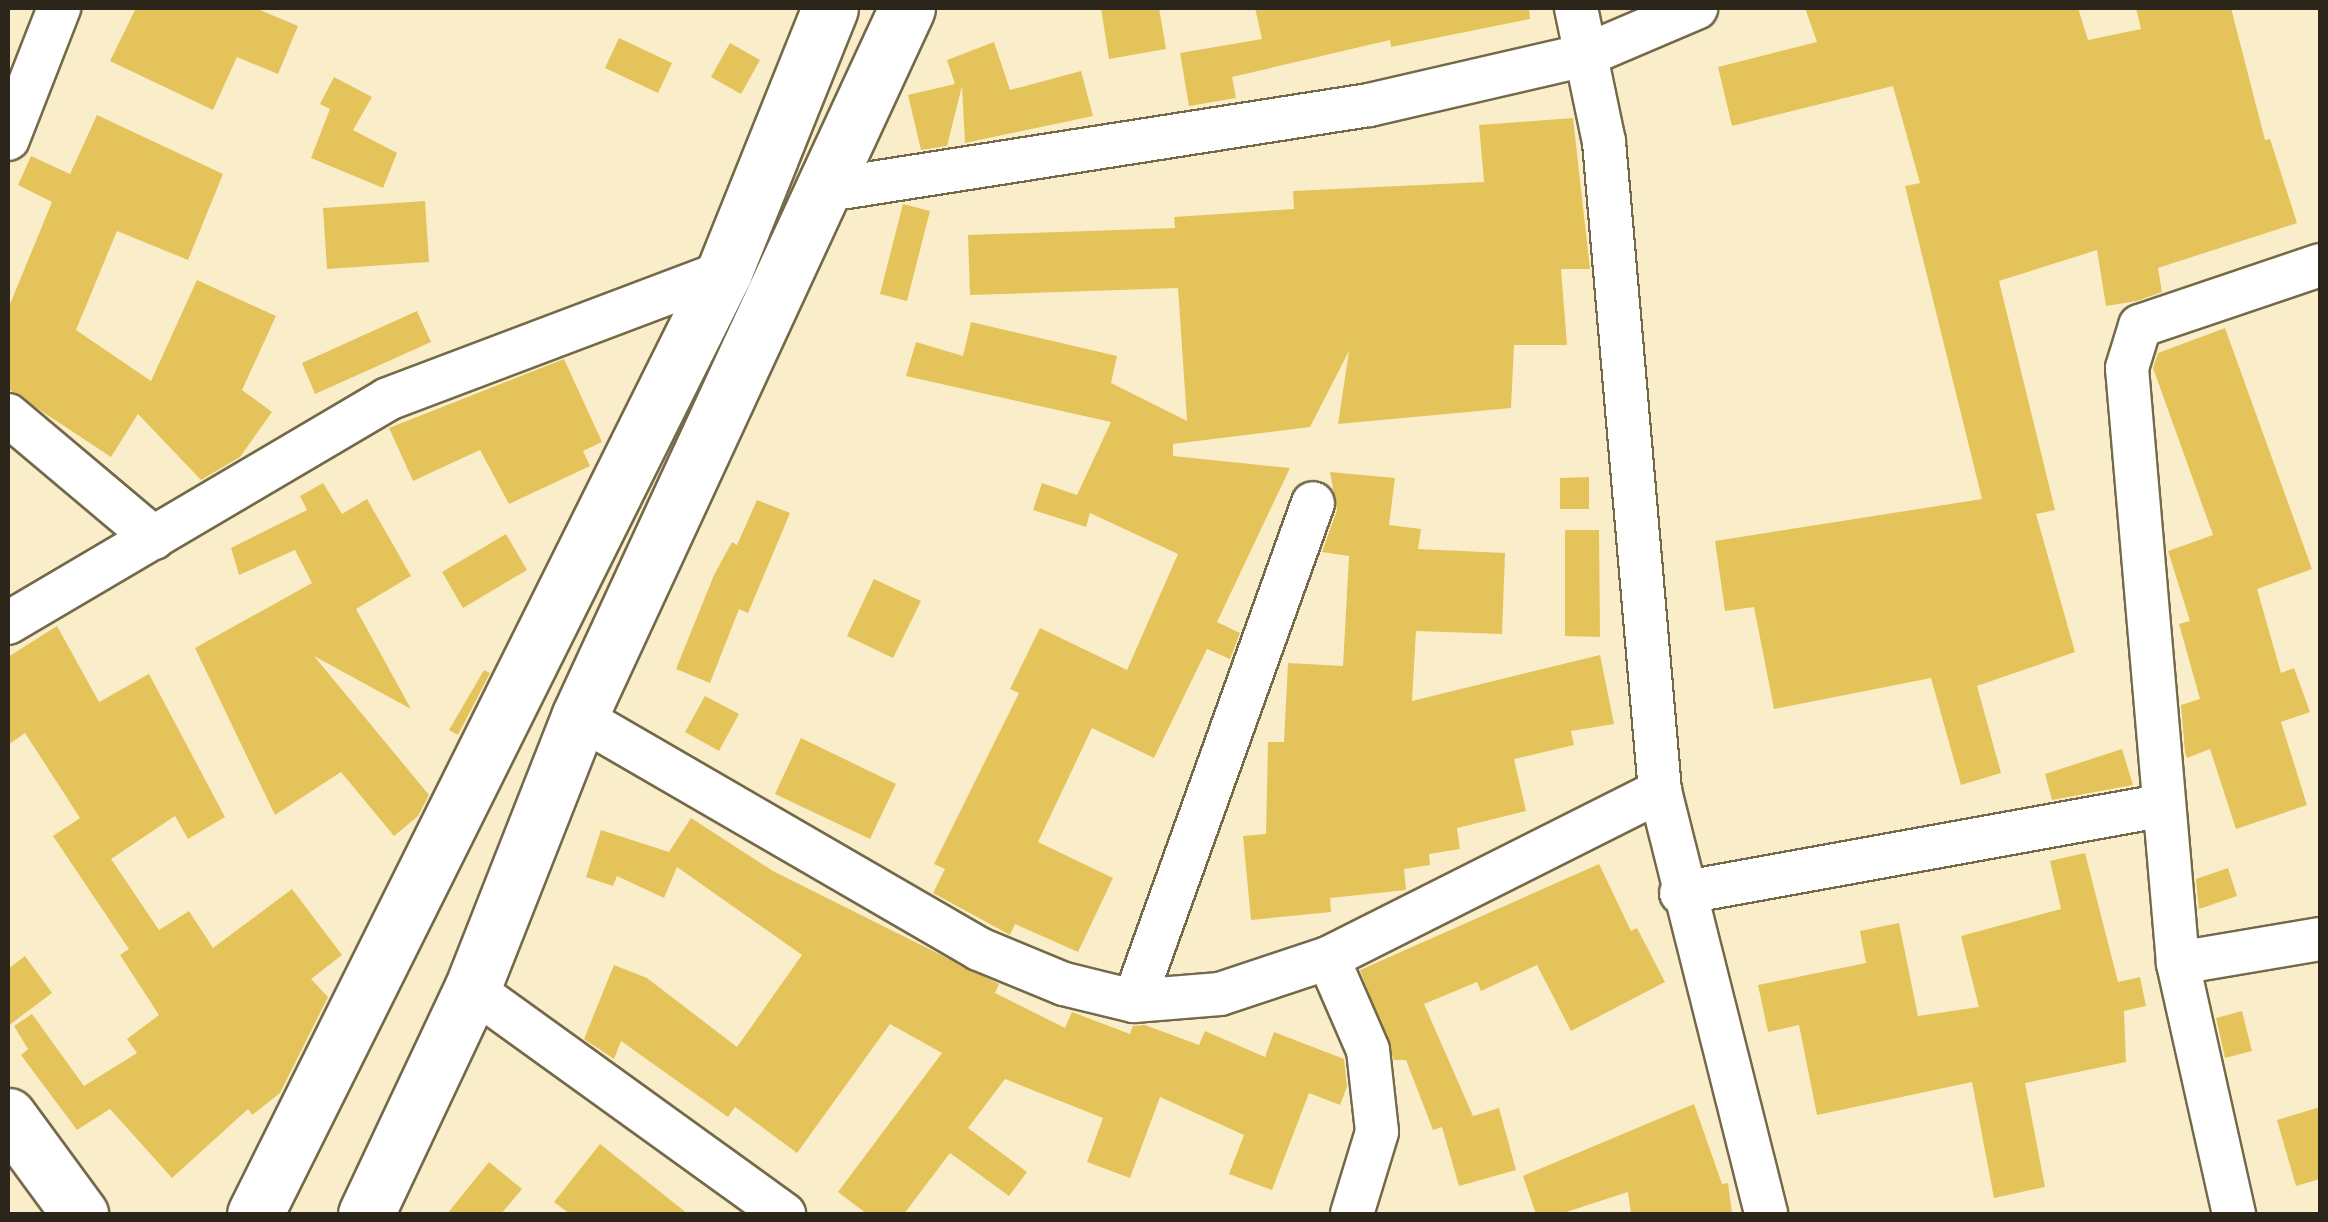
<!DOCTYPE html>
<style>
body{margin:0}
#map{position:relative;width:2328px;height:1222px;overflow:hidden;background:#faeeca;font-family:Signika,sans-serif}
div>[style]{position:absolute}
.building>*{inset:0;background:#e5c35b}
.roads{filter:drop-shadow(2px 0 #746949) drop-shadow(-2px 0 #746949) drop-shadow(0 2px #746949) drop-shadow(0 -2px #746949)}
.minor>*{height:42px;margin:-21px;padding:0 21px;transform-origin:21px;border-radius:21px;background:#fff}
.tertiary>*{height:55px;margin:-27.5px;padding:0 27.5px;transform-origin:27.5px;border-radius:27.5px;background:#fff}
.secondary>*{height:55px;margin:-27.5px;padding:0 27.5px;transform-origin:27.5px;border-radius:27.5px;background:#fff}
span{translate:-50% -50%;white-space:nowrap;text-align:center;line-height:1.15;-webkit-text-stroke:8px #faeeca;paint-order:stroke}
.frame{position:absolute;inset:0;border:10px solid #2b2619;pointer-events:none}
</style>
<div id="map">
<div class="building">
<div style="clip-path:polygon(136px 8px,255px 8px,298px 26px,278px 74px,237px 57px,213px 110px,110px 61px)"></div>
<div style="clip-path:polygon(1101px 8px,1159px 8px,1166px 49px,1109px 59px)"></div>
<div style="clip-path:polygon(1255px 8px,1529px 8px,1530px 19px,1391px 47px,1390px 40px,1232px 77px,1236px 98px,1189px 106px,1180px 53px,1262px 39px)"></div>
<div style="clip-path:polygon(1805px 8px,2078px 8px,2088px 40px,2141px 29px,2136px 8px,2231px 8px,2265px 140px,2270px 139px,2297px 223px,2158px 268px,2162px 292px,2137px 301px,2106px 306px,2097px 250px,1999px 281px,2055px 510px,2036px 514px,2075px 652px,1977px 686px,2001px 773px,1961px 785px,1931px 678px,1774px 709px,1754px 607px,1725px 611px,1715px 541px,1982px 499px,1905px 186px,1920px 183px,1893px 86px,1732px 126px,1718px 67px,1817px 42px)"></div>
<div style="clip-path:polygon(619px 38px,672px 63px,658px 93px,605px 68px)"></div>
<div style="clip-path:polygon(994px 42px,1010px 90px,1081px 71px,1093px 116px,965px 143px,962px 86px,947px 146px,921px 150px,908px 95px,955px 84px,947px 60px)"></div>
<div style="clip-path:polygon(730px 43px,760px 60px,741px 94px,711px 77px)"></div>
<div style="clip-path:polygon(334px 77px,372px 97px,353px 130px,397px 153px,383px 188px,311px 158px,330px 109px,320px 104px)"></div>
<div style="clip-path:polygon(97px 115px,223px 174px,188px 260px,117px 231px,76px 330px,151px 381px,197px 280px,276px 316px,242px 390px,272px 412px,240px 457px,201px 480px,138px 414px,111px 457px,8px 389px,8px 309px,52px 202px,18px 185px,31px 156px,70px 174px)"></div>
<div style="clip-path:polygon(1573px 118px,1590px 269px,1561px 269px,1567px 345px,1514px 345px,1511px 408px,1338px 424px,1349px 351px,1310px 427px,1173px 444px,1173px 456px,1290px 468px,1217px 622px,1240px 633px,1230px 659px,1207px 649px,1154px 758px,1092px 728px,1038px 842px,1113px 878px,1078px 952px,1015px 924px,1010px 935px,933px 893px,945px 869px,934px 864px,1019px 693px,1010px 689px,1040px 628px,1127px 670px,1178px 554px,1090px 513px,1086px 527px,1033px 510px,1042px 483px,1077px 495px,1111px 422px,906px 376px,916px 342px,963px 356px,971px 322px,1117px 356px,1111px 383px,1187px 421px,1178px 288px,970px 295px,968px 235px,1175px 228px,1174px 217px,1294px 209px,1293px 191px,1484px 182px,1479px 125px)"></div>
<div style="clip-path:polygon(425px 201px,429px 262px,327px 269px,323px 208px)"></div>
<div style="clip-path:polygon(903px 204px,930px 211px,907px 301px,880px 294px)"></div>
<div style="clip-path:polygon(417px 311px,431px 342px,315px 394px,302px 363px)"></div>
<div style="clip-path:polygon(2225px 328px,2312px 569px,2257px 589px,2281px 673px,2294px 668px,2310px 712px,2281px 722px,2307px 805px,2236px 829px,2210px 749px,2187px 758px,2185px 752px,2181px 705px,2200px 699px,2179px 624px,2190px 621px,2168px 551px,2213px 535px,2153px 368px,2158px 353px)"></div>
<div style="clip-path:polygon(564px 359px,602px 442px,583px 451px,590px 466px,509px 504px,480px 450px,413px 481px,389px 428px)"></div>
<div style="clip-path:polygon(1330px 472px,1395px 478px,1389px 525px,1421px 529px,1418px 549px,1505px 553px,1502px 634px,1416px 631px,1412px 701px,1600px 655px,1614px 724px,1571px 731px,1574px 745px,1514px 759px,1526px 811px,1457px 828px,1460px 849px,1429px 854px,1430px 865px,1404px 869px,1406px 890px,1330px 898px,1331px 912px,1251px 920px,1243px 836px,1266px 834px,1268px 742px,1284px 742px,1288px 663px,1343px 666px,1349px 556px,1322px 552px,1337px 510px)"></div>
<div style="clip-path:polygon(1589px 477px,1589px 509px,1560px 509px,1560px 478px)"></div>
<div style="clip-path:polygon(323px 483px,342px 514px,367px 499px,411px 576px,356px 609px,411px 709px,314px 656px,429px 795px,418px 816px,394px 836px,341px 772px,275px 815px,195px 648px,312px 583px,295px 550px,239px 575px,231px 548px,307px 510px,300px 496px)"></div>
<div style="clip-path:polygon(757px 500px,790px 513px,748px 613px,739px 609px,710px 683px,676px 669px,714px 575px,732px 542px,737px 545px)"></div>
<div style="clip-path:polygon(1565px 530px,1599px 530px,1600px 637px,1565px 636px)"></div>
<div style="clip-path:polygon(506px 534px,527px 570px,463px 608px,442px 572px)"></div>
<div style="clip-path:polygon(874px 579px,921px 601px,893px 658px,847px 636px)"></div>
<div style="clip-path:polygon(57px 626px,99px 702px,149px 674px,225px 817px,188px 839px,175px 816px,111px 859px,159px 930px,189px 911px,213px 948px,292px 889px,342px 955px,311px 979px,328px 997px,280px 1093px,252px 1115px,248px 1109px,172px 1178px,110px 1109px,77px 1130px,21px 1055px,28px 1049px,14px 1026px,32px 1014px,84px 1086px,137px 1053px,127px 1039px,159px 1015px,120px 955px,129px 949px,53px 836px,80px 818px,25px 733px,8px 745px,8px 657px)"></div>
<div style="clip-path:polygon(484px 670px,490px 673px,458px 735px,449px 730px)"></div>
<div style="clip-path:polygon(705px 696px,739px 714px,719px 751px,685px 732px)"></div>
<div style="clip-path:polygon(801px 738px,896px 784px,870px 839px,775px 794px)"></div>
<div style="clip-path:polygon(2122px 749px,2133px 785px,2052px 800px,2045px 774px)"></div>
<div style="clip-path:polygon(691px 818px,773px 871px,999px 984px,995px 993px,1065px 1028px,1072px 1012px,1130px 1034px,1133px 1026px,1145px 1025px,1199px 1045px,1205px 1031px,1265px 1057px,1274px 1032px,1344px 1059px,1347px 1087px,1340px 1105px,1309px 1093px,1272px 1190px,1229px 1174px,1244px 1135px,1160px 1097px,1130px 1178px,1087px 1162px,1103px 1118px,1005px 1079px,968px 1128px,1027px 1172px,1009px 1196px,950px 1153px,904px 1214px,867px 1214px,838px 1192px,942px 1053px,890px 1024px,797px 1153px,735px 1107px,728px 1117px,621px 1041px,614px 1059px,584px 1039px,614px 965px,647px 978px,737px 1047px,802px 955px,677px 867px,664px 898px,617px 876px,613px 886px,586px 877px,601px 830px,669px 852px)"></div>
<div style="clip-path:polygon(2085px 853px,2118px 982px,2140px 977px,2146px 1006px,2124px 1011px,2126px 1062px,2025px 1083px,2045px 1187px,1994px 1198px,1972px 1082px,1817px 1115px,1799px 1025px,1768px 1032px,1758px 985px,1866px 963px,1860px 931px,1899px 923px,1918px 1016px,1979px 1007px,1961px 936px,2061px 909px,2050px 861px)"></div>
<div style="clip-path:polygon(1599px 864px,1631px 931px,1637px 928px,1665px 982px,1571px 1031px,1537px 965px,1481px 991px,1477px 982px,1424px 1004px,1473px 1116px,1499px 1108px,1516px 1170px,1459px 1186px,1442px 1127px,1433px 1130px,1406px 1060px,1394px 1060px,1360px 970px)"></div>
<div style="clip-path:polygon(2228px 868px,2237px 896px,2199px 909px,2196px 879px)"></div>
<div style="clip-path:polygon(25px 956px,52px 993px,8px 1026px,8px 969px)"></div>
<div style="clip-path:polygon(2242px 1011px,2252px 1051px,2225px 1058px,2216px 1018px)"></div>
<div style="clip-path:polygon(1694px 1104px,1722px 1184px,1728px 1183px,1732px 1213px,1631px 1214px,1628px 1192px,1560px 1214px,1536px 1214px,1523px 1176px)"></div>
<div style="clip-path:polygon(2320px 1107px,2320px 1179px,2296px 1186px,2277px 1120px)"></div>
<div style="clip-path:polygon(600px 1144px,688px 1214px,570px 1214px,554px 1202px)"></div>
<div style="clip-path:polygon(489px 1162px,522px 1189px,501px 1214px,447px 1214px)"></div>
</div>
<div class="roads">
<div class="minor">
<div style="left:1576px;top:8px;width:137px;rotate:78.2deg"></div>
<div style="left:1604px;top:142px;width:651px;rotate:85.07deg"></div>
<div style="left:1660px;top:791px;width:436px;rotate:75.9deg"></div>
<div style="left:8px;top:139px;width:141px;rotate:-68.7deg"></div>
<div style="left:828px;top:190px;width:548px;rotate:-8.93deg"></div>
<div style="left:1369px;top:105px;width:223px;rotate:-13deg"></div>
<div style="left:1586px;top:55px;width:120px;rotate:-23.1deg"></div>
<div style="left:8px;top:415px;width:191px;rotate:40.1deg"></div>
<div style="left:8px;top:623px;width:441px;rotate:-30.5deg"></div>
<div style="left:388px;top:399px;width:359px;rotate:-20.7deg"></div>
<div style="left:579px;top:717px;width:462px;rotate:30.1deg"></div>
<div style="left:979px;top:949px;width:92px;rotate:22.4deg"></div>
<div style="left:1064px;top:984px;width:72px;rotate:13.7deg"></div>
<div style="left:1134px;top:1001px;width:86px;rotate:-4.7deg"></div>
<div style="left:1220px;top:994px;width:114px;rotate:-18.4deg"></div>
<div style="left:1328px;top:958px;width:372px;rotate:-26.7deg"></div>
<div style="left:1681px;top:893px;width:489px;rotate:-10.3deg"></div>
<div style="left:1328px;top:958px;width:100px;rotate:66.5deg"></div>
<div style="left:1368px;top:1050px;width:82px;rotate:83.7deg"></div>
<div style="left:1377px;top:1132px;width:86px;rotate:107deg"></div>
<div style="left:2178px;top:963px;width:144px;rotate:-9.6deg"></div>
<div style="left:472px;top:989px;width:385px;rotate:35.8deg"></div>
<div style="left:1134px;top:1001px;width:529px;rotate:-70.23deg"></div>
<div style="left:2234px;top:1214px;width:257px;rotate:-102.6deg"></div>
<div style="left:2178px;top:963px;width:597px;rotate:-94.9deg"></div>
<div style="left:2127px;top:368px;width:44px;rotate:-72.8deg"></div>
<div style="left:2140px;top:326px;width:190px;rotate:-18.7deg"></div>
</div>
<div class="tertiary">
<div style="left:255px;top:1214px;width:1052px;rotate:-63.53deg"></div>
<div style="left:724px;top:272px;width:284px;rotate:-68.1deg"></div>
<div style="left:366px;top:1214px;width:249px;rotate:-64.8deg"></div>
<div style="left:472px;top:989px;width:292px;rotate:-68.5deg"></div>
<div style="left:579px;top:717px;width:781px;rotate:-65.17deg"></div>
</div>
<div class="secondary">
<div style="left:8px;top:1116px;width:122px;rotate:53.7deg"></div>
</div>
</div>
<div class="frame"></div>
</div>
